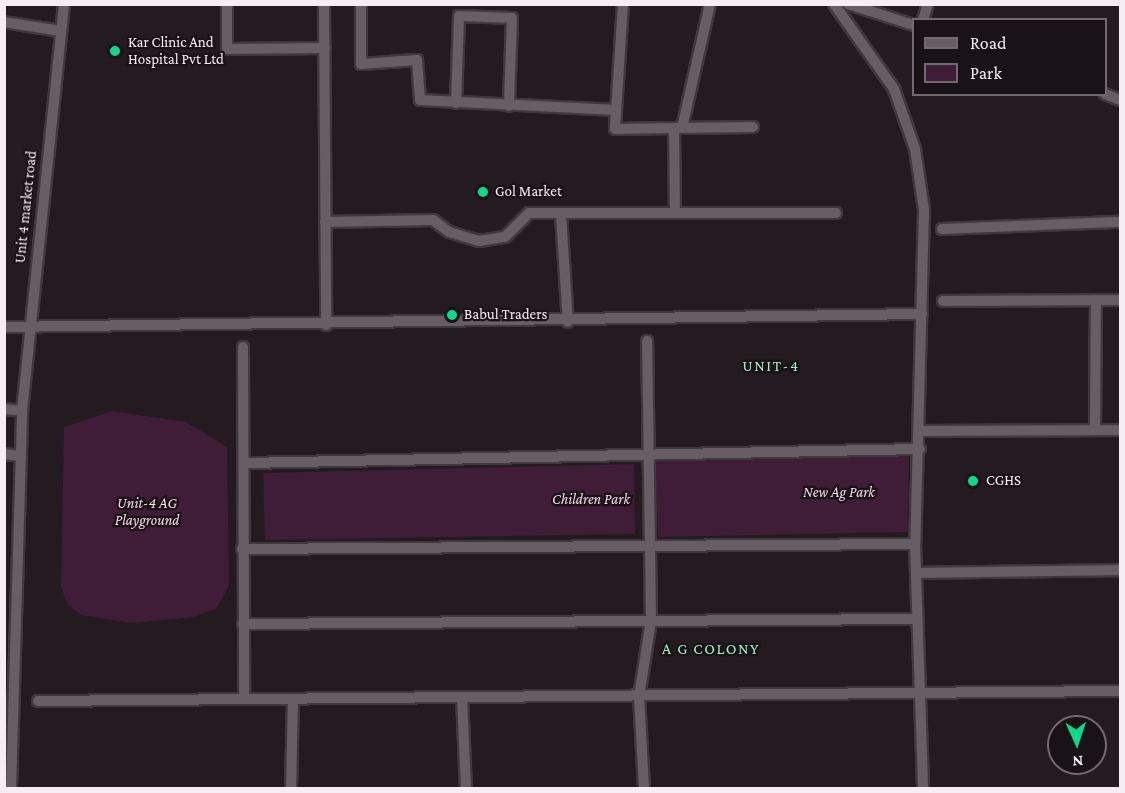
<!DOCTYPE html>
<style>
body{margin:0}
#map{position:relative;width:1125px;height:793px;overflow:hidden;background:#231b20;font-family:"Crimson Pro",serif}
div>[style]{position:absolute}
.green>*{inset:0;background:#3f1d36}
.roads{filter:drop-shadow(2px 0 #3f393d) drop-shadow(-2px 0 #3f393d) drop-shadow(0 2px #3f393d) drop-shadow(0 -2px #3f393d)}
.minor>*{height:10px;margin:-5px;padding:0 5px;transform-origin:5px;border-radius:5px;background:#675d64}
.dots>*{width:16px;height:16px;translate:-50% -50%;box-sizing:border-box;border:3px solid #191217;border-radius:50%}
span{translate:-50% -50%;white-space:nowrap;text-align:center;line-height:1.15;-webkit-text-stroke:4.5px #191217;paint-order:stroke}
.poi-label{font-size:15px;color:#f4eef2}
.left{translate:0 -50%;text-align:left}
.street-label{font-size:15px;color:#f4eef2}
.park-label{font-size:15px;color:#f8d5ec;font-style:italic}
.neighbourhood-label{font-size:16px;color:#9decbf;letter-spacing:1.5px}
.frame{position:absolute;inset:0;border:6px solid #f4eef2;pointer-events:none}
.legend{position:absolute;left:912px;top:18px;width:195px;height:78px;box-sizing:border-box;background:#191217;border:2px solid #716a6f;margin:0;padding:8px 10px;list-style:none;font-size:18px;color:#f4eef2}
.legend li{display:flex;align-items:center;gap:12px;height:30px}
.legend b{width:30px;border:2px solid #716a6f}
.north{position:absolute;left:1047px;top:715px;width:60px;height:60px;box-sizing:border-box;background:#191217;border:2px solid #716a6f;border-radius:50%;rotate:177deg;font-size:16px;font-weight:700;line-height:24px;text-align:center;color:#f4eef2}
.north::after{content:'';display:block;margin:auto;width:21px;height:27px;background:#0bd98b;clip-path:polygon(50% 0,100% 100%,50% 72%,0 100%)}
</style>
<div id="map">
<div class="green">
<div style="clip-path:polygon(112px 411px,186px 422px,227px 447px,229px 586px,216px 609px,194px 617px,130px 623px,81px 615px,68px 605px,61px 587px,64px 427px)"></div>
<div style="clip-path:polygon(909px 451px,908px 532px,658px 537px,655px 457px)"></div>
<div style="clip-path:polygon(634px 464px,635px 534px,265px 540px,263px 473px)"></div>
</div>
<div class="roads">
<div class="minor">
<div style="left:227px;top:4px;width:45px;rotate:90deg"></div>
<div style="left:227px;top:49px;width:98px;rotate:-0.6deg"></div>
<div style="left:324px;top:4px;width:321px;rotate:89.6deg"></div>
<div style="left:361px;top:4px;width:60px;rotate:90deg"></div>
<div style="left:361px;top:64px;width:56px;rotate:-4.1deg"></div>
<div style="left:417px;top:60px;width:40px;rotate:85.7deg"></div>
<div style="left:420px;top:100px;width:196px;rotate:2.9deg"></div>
<div style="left:623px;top:4px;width:125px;rotate:93.7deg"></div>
<div style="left:615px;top:129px;width:59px;rotate:-1deg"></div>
<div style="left:674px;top:128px;width:84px;rotate:89.3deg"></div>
<div style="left:834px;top:4px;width:104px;rotate:54.8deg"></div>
<div style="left:894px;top:89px;width:64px;rotate:70.7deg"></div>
<div style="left:915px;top:149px;width:62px;rotate:81.6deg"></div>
<div style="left:924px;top:210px;width:334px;rotate:91.5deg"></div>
<div style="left:915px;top:544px;width:244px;rotate:88.1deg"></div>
<div style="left:848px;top:4px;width:69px;rotate:17.7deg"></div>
<div style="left:923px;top:20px;width:17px;rotate:-73deg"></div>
<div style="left:4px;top:22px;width:57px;rotate:9.1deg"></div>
<div style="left:1105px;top:94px;width:16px;rotate:22deg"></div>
<div style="left:456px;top:103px;width:87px;rotate:-88deg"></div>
<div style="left:459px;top:16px;width:53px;rotate:2.2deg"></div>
<div style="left:512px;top:18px;width:88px;rotate:92deg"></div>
<div style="left:675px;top:128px;width:78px;rotate:-0.7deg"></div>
<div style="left:682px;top:128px;width:127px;rotate:-77.3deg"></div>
<div style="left:561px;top:215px;width:107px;rotate:86.3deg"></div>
<div style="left:325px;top:222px;width:108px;rotate:-1.1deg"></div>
<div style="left:433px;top:220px;width:20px;rotate:37deg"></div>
<div style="left:449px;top:232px;width:31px;rotate:17deg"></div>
<div style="left:479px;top:241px;width:26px;rotate:-9deg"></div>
<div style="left:505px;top:237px;width:34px;rotate:-45deg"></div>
<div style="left:529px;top:213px;width:307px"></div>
<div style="left:942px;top:229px;width:178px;rotate:-2.3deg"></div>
<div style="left:943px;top:301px;width:177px;rotate:-0.3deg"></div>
<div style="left:4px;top:327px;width:918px;rotate:-0.81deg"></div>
<div style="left:243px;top:347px;width:351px;rotate:89.8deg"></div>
<div style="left:4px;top:409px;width:18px;rotate:6deg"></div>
<div style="left:1095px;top:429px;width:129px;rotate:-89.6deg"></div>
<div style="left:922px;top:431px;width:198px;rotate:-0.3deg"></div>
<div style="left:4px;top:454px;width:16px;rotate:7deg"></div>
<div style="left:246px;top:463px;width:674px;rotate:-1.19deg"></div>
<div style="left:242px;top:549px;width:673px;rotate:-0.43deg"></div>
<div style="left:917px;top:573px;width:203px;rotate:-0.8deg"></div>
<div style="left:243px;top:624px;width:673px;rotate:-0.43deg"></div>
<div style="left:462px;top:697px;width:91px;rotate:87.5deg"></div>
<div style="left:38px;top:701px;width:1082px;rotate:-0.53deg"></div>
<div style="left:11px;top:788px;width:377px;rotate:-88.3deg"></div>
<div style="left:22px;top:411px;width:409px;rotate:-84.1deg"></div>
<div style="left:291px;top:788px;width:89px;rotate:-88.7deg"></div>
<div style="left:644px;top:788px;width:91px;rotate:-93.1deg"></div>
<div style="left:639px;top:697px;width:78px;rotate:-81.1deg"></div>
<div style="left:651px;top:620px;width:279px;rotate:-90.8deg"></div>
</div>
</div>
<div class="dots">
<div style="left:115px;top:51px;background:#0bd98b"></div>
<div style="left:483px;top:192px;background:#0bd98b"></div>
<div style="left:452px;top:315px;background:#0bd98b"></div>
<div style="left:973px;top:481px;background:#0bd98b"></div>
</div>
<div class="poi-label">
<span class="left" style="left:128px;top:51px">Kar Clinic And<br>Hospital Pvt Ltd</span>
<span class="left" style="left:495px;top:192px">Gol Market</span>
<span class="left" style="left:464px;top:315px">Babul Traders</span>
<span class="left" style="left:986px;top:481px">CGHS</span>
</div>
<div class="street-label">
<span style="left:26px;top:207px;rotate:-84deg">Unit 4 market road</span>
</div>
<div class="park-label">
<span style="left:839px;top:493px">New Ag Park</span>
<span style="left:591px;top:500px">Children Park</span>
<span style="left:147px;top:512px">Unit-4 AG<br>Playground</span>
</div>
<div class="neighbourhood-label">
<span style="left:771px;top:366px">UNIT-4</span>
<span style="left:711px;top:649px">A G COLONY</span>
</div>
<div class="frame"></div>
<ul class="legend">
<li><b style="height:8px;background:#675d64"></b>Road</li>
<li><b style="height:16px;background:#3f1d36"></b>Park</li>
</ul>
<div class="north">N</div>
</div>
